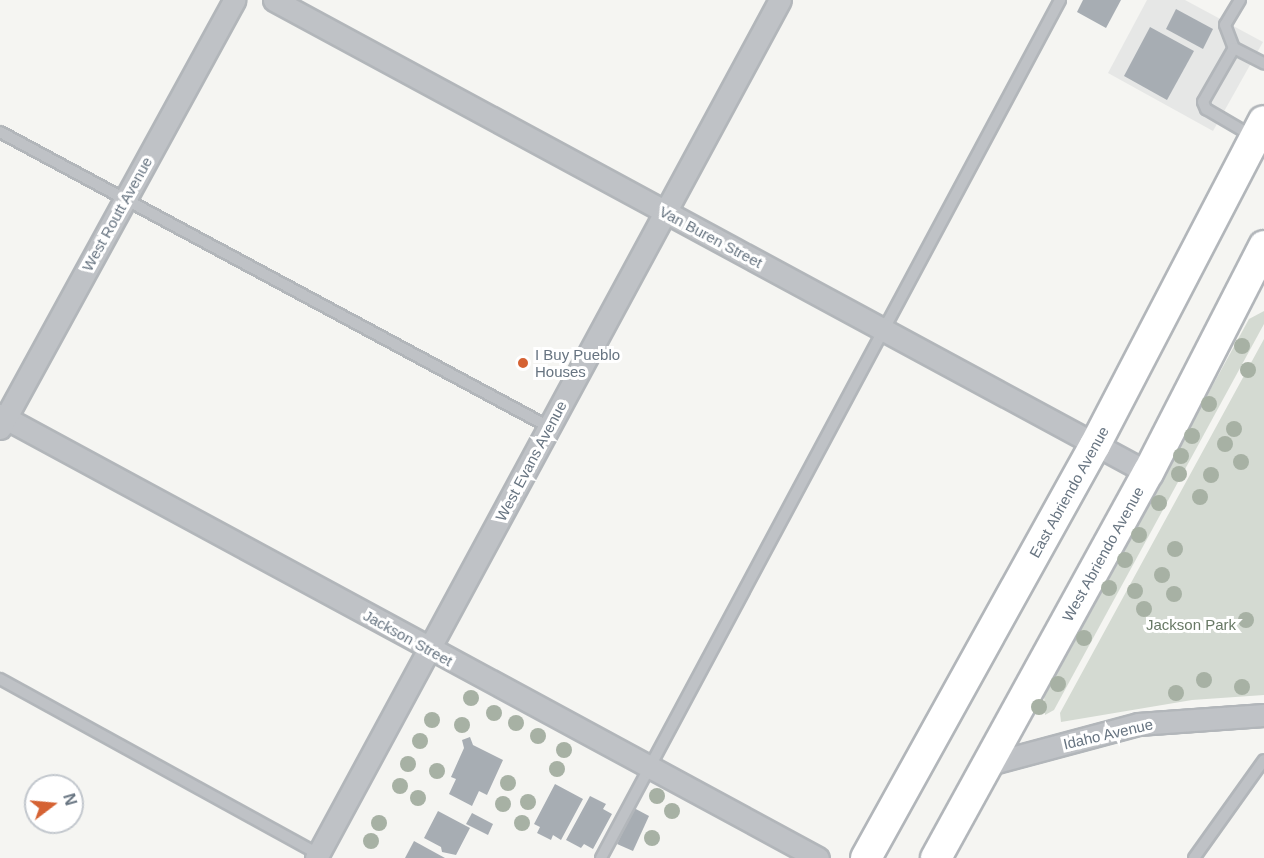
<!DOCTYPE html>
<style>
body{margin:0}
#map{position:relative;width:1264px;height:858px;overflow:hidden;background:#f5f5f2;font-family:Arial,sans-serif}
div>[style]{position:absolute}
.built>*{inset:0;background:#e6e7e6}
.green>*{inset:0;background:#d4dad2}
.building>*{inset:0;background:#a7adb3}
.roads{filter:drop-shadow(2px 0 #b2b6ba) drop-shadow(-2px 0 #b2b6ba) drop-shadow(0 2px #b2b6ba) drop-shadow(0 -2px #b2b6ba)}
.service>*{height:10px;margin:-5px;padding:0 5px;transform-origin:5px;border-radius:5px;background:#bfc2c6}
.minor>*{height:21px;margin:-10.5px;padding:0 10.5px;transform-origin:10.5px;border-radius:10.5px;background:#bfc2c6}
.secondary>*{height:30px;margin:-15px;padding:0 15px;transform-origin:15px;border-radius:15px;background:#fff}
.trees>*{width:16px;height:16px;margin:-8px;border-radius:50%;background:#a7b1a4}
.dots>*{width:16px;height:16px;translate:-50% -50%;box-sizing:border-box;border:3px solid #fff;border-radius:50%}
span{translate:-50% -50%;white-space:nowrap;text-align:center;line-height:1.15;-webkit-text-stroke:6px #fff;paint-order:stroke}
.street-label{font-size:15px;color:#677481}
.poi-label{font-size:15px;color:#677481}
.left{translate:0 -50%;text-align:left}
.park-label{font-size:15px;color:#687965}
.north{position:absolute;left:24px;top:774px;width:60px;height:60px;box-sizing:border-box;background:#fff;border:2px solid #c2c7cd;border-radius:50%;rotate:74deg;font-size:16px;font-weight:700;line-height:24px;text-align:center;color:#677481}
.north::after{content:'';display:block;margin:auto;width:21px;height:27px;background:#d56233;clip-path:polygon(50% 0,100% 100%,50% 72%,0 100%)}
</style>
<div id="map">
<div class="built">
<div style="clip-path:polygon(1147px 0,1185px 0,1263px 42px,1213px 131px,1108px 73px)"></div>
</div>
<div class="green">
<div style="clip-path:polygon(1264px 311px,1264px 324px,1054px 710px,1045px 715px,1044px 694px,1249px 319px)"></div>
<div style="clip-path:polygon(1264px 339px,1264px 695px,1192px 700px,1061px 722px,1060px 713px)"></div>
</div>
<div class="building">
<div style="clip-path:polygon(1083px 0,1121px 0,1106px 28px,1077px 12px)"></div>
<div style="clip-path:polygon(1176px 9px,1213px 29px,1203px 49px,1166px 29px)"></div>
<div style="clip-path:polygon(1150px 27px,1194px 51px,1167px 100px,1124px 76px)"></div>
<div style="clip-path:polygon(470px 737px,473px 745px,503px 760px,487px 795px,479px 791px,472px 806px,449px 794px,456px 779px,451px 777px,464px 748px,462px 740px)"></div>
<div style="clip-path:polygon(555px 784px,583px 799px,561px 840px,553px 835px,551px 840px,537px 833px,540px 827px,534px 824px)"></div>
<div style="clip-path:polygon(590px 796px,606px 804px,603px 809px,612px 814px,593px 849px,584px 844px,581px 848px,566px 840px)"></div>
<div style="clip-path:polygon(634px 808px,649px 816px,633px 851px,617px 844px)"></div>
<div style="clip-path:polygon(438px 811px,470px 828px,456px 855px,442px 852px,441px 847px,424px 838px)"></div>
<div style="clip-path:polygon(472px 813px,493px 824px,488px 835px,466px 824px)"></div>
<div style="clip-path:polygon(414px 841px,445px 858px,405px 858px)"></div>
</div>
<div class="roads">
<div class="service">
<div style="left:1240px;top:0;width:29px;rotate:121deg"></div>
<div style="left:1225px;top:25px;width:25px;rotate:69deg"></div>
<div style="left:1234px;top:48px;width:62px;rotate:119.9deg"></div>
<div style="left:1203px;top:102px;width:8px;rotate:67deg"></div>
<div style="left:1206px;top:109px;width:56px;rotate:30.3deg"></div>
<div style="left:1234px;top:48px;width:34px;rotate:27deg"></div>
<div style="left:0;top:132px;width:623px;rotate:28.25deg"></div>
<div style="left:0;top:679px;width:363px;rotate:28.8deg"></div>
<div style="left:601px;top:858px;width:973px;rotate:-61.85deg"></div>
<div style="left:1194px;top:858px;width:120px;rotate:-54.5deg"></div>
</div>
<div class="minor">
<div style="left:274px;top:0;width:994px;rotate:28.42deg"></div>
<div style="left:0;top:415px;width:930px;rotate:28.44deg"></div>
<div style="left:0;top:428px;width:488px;rotate:-61.3deg"></div>
<div style="left:989px;top:764px;width:154px;rotate:-15deg"></div>
<div style="left:1138px;top:724px;width:126px;rotate:-4.1deg"></div>
<div style="left:316px;top:858px;width:975px;rotate:-61.6deg"></div>
</div>
<div class="secondary">
<div style="left:866px;top:858px;width:472px;rotate:-61deg"></div>
<div style="left:1095px;top:445px;width:365px;rotate:-62.5deg"></div>
<div style="left:936px;top:858px;width:440px;rotate:-61.2deg"></div>
<div style="left:1148px;top:473px;width:255px;rotate:-62.9deg"></div>
</div>
</div>
<div class="trees">
<div style="left:1242px;top:346px"></div>
<div style="left:1248px;top:370px"></div>
<div style="left:1209px;top:404px"></div>
<div style="left:1234px;top:429px"></div>
<div style="left:1192px;top:436px"></div>
<div style="left:1225px;top:444px"></div>
<div style="left:1181px;top:456px"></div>
<div style="left:1241px;top:462px"></div>
<div style="left:1179px;top:474px"></div>
<div style="left:1211px;top:475px"></div>
<div style="left:1200px;top:497px"></div>
<div style="left:1159px;top:503px"></div>
<div style="left:1139px;top:535px"></div>
<div style="left:1175px;top:549px"></div>
<div style="left:1125px;top:560px"></div>
<div style="left:1162px;top:575px"></div>
<div style="left:1109px;top:588px"></div>
<div style="left:1135px;top:591px"></div>
<div style="left:1174px;top:594px"></div>
<div style="left:1144px;top:609px"></div>
<div style="left:1246px;top:620px"></div>
<div style="left:1084px;top:638px"></div>
<div style="left:1204px;top:680px"></div>
<div style="left:1058px;top:684px"></div>
<div style="left:1242px;top:687px"></div>
<div style="left:1176px;top:693px"></div>
<div style="left:471px;top:698px"></div>
<div style="left:1039px;top:707px"></div>
<div style="left:494px;top:713px"></div>
<div style="left:432px;top:720px"></div>
<div style="left:516px;top:723px"></div>
<div style="left:462px;top:725px"></div>
<div style="left:538px;top:736px"></div>
<div style="left:420px;top:741px"></div>
<div style="left:564px;top:750px"></div>
<div style="left:408px;top:764px"></div>
<div style="left:557px;top:769px"></div>
<div style="left:437px;top:771px"></div>
<div style="left:508px;top:783px"></div>
<div style="left:400px;top:786px"></div>
<div style="left:657px;top:796px"></div>
<div style="left:418px;top:798px"></div>
<div style="left:528px;top:802px"></div>
<div style="left:503px;top:804px"></div>
<div style="left:672px;top:811px"></div>
<div style="left:379px;top:823px"></div>
<div style="left:522px;top:823px"></div>
<div style="left:652px;top:838px"></div>
<div style="left:371px;top:841px"></div>
</div>
<div class="dots">
<div style="left:523px;top:363px;background:#d56233"></div>
</div>
<div class="street-label">
<span style="left:117px;top:214px;rotate:-61deg">West Routt Avenue</span>
<span style="left:711px;top:237px;rotate:28deg">Van Buren Street</span>
<span style="left:531px;top:461px;rotate:-62deg">West Evans Avenue</span>
<span style="left:1069px;top:492px;rotate:-61deg">East Abriendo Avenue</span>
<span style="left:1103px;top:554px;rotate:-61deg">West Abriendo Avenue</span>
<span style="left:408px;top:638px;rotate:29deg">Jackson Street</span>
<span style="left:1108px;top:734px;rotate:-13deg">Idaho Avenue</span>
</div>
<div class="poi-label">
<span class="left" style="left:535px;top:363px">I Buy Pueblo<br>Houses</span>
</div>
<div class="park-label">
<span style="left:1191px;top:625px">Jackson Park</span>
</div>
<div class="north">N</div>
</div>
